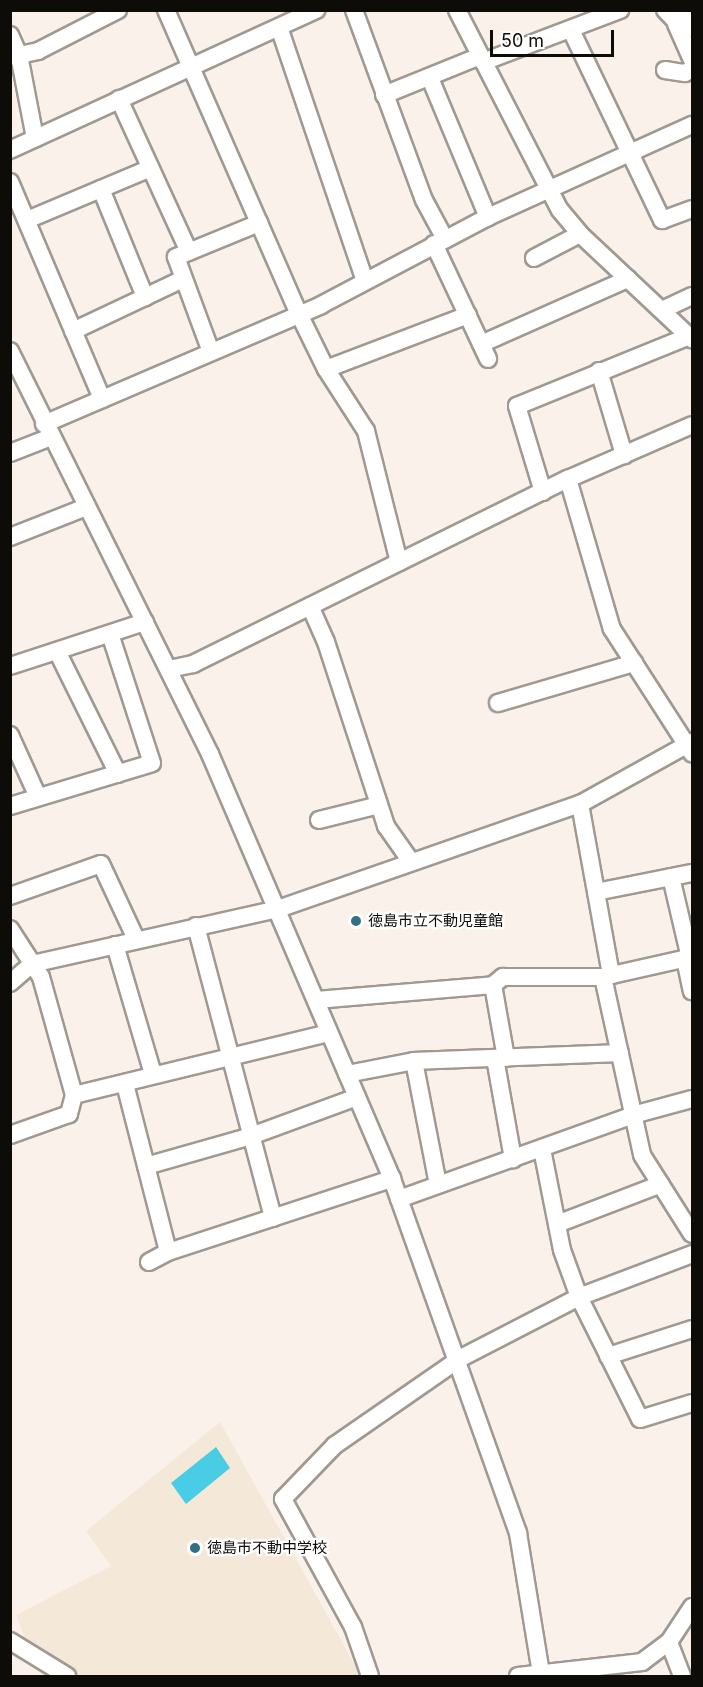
<!DOCTYPE html>
<meta charset="utf-8">
<style>
body{margin:0}
#map{position:relative;width:703px;height:1687px;overflow:hidden;background:#faf2ea;font-family:Inter,"Noto Sans JP",sans-serif}
div>[style]{position:absolute}
.built>*{inset:0;background:#f4e8d9}
.water>*{inset:0;background:#48cde4}
.roads{filter:drop-shadow(2px 0 #a09991) drop-shadow(-2px 0 #a09991) drop-shadow(0 2px #a09991) drop-shadow(0 -2px #a09991)}
.minor>*{height:16px;margin:-8px;padding:0 8px;transform-origin:8px;border-radius:8px;background:#fff}
.dots>*{width:16px;height:16px;translate:-50% -50%;box-sizing:border-box;border:3px solid #fff;border-radius:50%}
span{translate:-50% -50%;white-space:nowrap;text-align:center;line-height:1.15;-webkit-text-stroke:4.5px #fff;paint-order:stroke}
.poi-label{font-size:15px;color:#0e0c09}
.left{translate:0 -50%;text-align:left}
.frame{position:absolute;inset:0;border:12px solid #0e0c09;pointer-events:none}
.scale{position:absolute;left:490px;top:30px;width:124px;height:27px;box-sizing:border-box;border:3px solid #0e0c09;border-top:0;padding-left:8px;font-size:18px;line-height:21px;white-space:nowrap;color:#0e0c09;-webkit-text-stroke:4px #fff;paint-order:stroke}
</style>
<div id="map">
<div class="built">
<div style="clip-path:polygon(220px 1422px,361px 1676px,77px 1676px,73px 1668px,26px 1642px,16px 1615px,111px 1566px,86px 1531px)"></div>
</div>
<div class="water">
<div style="clip-path:polygon(216px 1447px,230px 1468px,186px 1504px,171px 1483px)"></div>
</div>
<div class="roads">
<div class="minor">
<div style="left:166px;top:10px;width:332px;rotate:66.4deg"></div>
<div style="left:299px;top:314px;width:61px;rotate:63.9deg"></div>
<div style="left:326px;top:369px;width:74px;rotate:57.2deg"></div>
<div style="left:366px;top:431px;width:135px;rotate:75.9deg"></div>
<div style="left:354px;top:10px;width:202px;rotate:69.8deg"></div>
<div style="left:424px;top:200px;width:44px;rotate:61.7deg"></div>
<div style="left:457px;top:10px;width:225px;rotate:62.8deg"></div>
<div style="left:560px;top:210px;width:31px;rotate:50deg"></div>
<div style="left:580px;top:234px;width:154px;rotate:43.2deg"></div>
<div style="left:665px;top:10px;width:29px;rotate:46deg"></div>
<div style="left:680px;top:10px;width:21px;rotate:55deg"></div>
<div style="left:676px;top:24px;width:39px;rotate:66deg"></div>
<div style="left:279px;top:27px;width:268px;rotate:71.3deg"></div>
<div style="left:571px;top:30px;width:211px;rotate:64.4deg"></div>
<div style="left:662px;top:220px;width:32px;rotate:-20deg"></div>
<div style="left:10px;top:35px;width:22px;rotate:66deg"></div>
<div style="left:19px;top:55px;width:85px;rotate:79.1deg"></div>
<div style="left:10px;top:57px;width:29px;rotate:-12deg"></div>
<div style="left:38px;top:51px;width:90px;rotate:-27.1deg"></div>
<div style="left:483px;top:62px;width:147px;rotate:-20.8deg"></div>
<div style="left:665px;top:70px;width:20px;rotate:9deg"></div>
<div style="left:685px;top:73px;width:8px;rotate:-30deg"></div>
<div style="left:430px;top:78px;width:151px;rotate:67.4deg"></div>
<div style="left:384px;top:95px;width:104px;rotate:-22.1deg"></div>
<div style="left:119px;top:99px;width:168px;rotate:65.4deg"></div>
<div style="left:10px;top:150px;width:337px;rotate:-24.6deg"></div>
<div style="left:10px;top:182px;width:236px;rotate:67deg"></div>
<div style="left:101px;top:189px;width:117px;rotate:67.8deg"></div>
<div style="left:27px;top:220px;width:134px;rotate:-22.8deg"></div>
<div style="left:434px;top:244px;width:127px;rotate:64.8deg"></div>
<div style="left:534px;top:258px;width:52px;rotate:-27.6deg"></div>
<div style="left:662px;top:310px;width:33px;rotate:-25deg"></div>
<div style="left:73px;top:331px;width:122px;rotate:-25.3deg"></div>
<div style="left:481px;top:344px;width:161px;rotate:-23.9deg"></div>
<div style="left:10px;top:351px;width:450px;rotate:63.6deg"></div>
<div style="left:210px;top:754px;width:462px;rotate:66.8deg"></div>
<div style="left:392px;top:1179px;width:376px;rotate:70.4deg"></div>
<div style="left:518px;top:1533px;width:143px;rotate:80.7deg"></div>
<div style="left:211px;top:352px;width:101px;rotate:-110.2deg"></div>
<div style="left:176px;top:257px;width:90px;rotate:-22.3deg"></div>
<div style="left:326px;top:369px;width:152px;rotate:-20.8deg"></div>
<div style="left:599px;top:371px;width:88px;rotate:73.4deg"></div>
<div style="left:44px;top:424px;width:301px;rotate:-23.2deg"></div>
<div style="left:321px;top:305px;width:189px;rotate:-27.8deg"></div>
<div style="left:488px;top:217px;width:224px;rotate:-24.3deg"></div>
<div style="left:10px;top:453px;width:44px;rotate:-21.3deg"></div>
<div style="left:568px;top:479px;width:156px;rotate:73.7deg"></div>
<div style="left:612px;top:629px;width:148px;rotate:57.2deg"></div>
<div style="left:543px;top:492px;width:90px;rotate:-106.8deg"></div>
<div style="left:517px;top:406px;width:186px;rotate:-22.1deg"></div>
<div style="left:10px;top:537px;width:82px;rotate:-21.5deg"></div>
<div style="left:310px;top:606px;width:39px;rotate:66deg"></div>
<div style="left:326px;top:642px;width:194px;rotate:71.9deg"></div>
<div style="left:386px;top:826px;width:42px;rotate:54.8deg"></div>
<div style="left:57px;top:651px;width:137px;rotate:63.6deg"></div>
<div style="left:10px;top:666px;width:142px;rotate:-18.1deg"></div>
<div style="left:169px;top:669px;width:25px;rotate:-12deg"></div>
<div style="left:193px;top:664px;width:418px;rotate:-26.3deg"></div>
<div style="left:568px;top:479px;width:135px;rotate:-23.5deg"></div>
<div style="left:498px;top:703px;width:142px;rotate:-16.4deg"></div>
<div style="left:10px;top:735px;width:68px;rotate:65.7deg"></div>
<div style="left:580px;top:804px;width:174px;rotate:79.7deg"></div>
<div style="left:10px;top:806px;width:148px;rotate:-16.8deg"></div>
<div style="left:152px;top:763px;width:136px;rotate:-108deg"></div>
<div style="left:319px;top:820px;width:62px;rotate:-14deg"></div>
<div style="left:671px;top:877px;width:83px;rotate:76.8deg"></div>
<div style="left:596px;top:892px;width:98px;rotate:-11.2deg"></div>
<div style="left:10px;top:896px;width:96px;rotate:-19.4deg"></div>
<div style="left:101px;top:864px;width:83px;rotate:65deg"></div>
<div style="left:196px;top:926px;width:302px;rotate:75.2deg"></div>
<div style="left:10px;top:929px;width:57px;rotate:57.1deg"></div>
<div style="left:41px;top:977px;width:123px;rotate:74.4deg"></div>
<div style="left:74px;top:1095px;width:20px;rotate:105deg"></div>
<div style="left:69px;top:1114px;width:63px;rotate:160.4deg"></div>
<div style="left:115px;top:945px;width:134px;rotate:73.6deg"></div>
<div style="left:685px;top:959px;width:33px;rotate:78deg"></div>
<div style="left:603px;top:977px;width:182px;rotate:77.6deg"></div>
<div style="left:642px;top:1155px;width:93px;rotate:57.7deg"></div>
<div style="left:10px;top:983px;width:29px;rotate:-41deg"></div>
<div style="left:32px;top:964px;width:252px;rotate:-12.6deg"></div>
<div style="left:278px;top:909px;width:320px;rotate:-19.2deg"></div>
<div style="left:580px;top:804px;width:128px;rotate:-29deg"></div>
<div style="left:493px;top:985px;width:74px;rotate:79.9deg"></div>
<div style="left:316px;top:1000px;width:178px;rotate:-4.8deg"></div>
<div style="left:493px;top:985px;width:13px;rotate:-39deg"></div>
<div style="left:503px;top:977px;width:100px"></div>
<div style="left:603px;top:977px;width:91px;rotate:-12.7deg"></div>
<div style="left:495px;top:1058px;width:103px;rotate:79.9deg"></div>
<div style="left:414px;top:1061px;width:126px;rotate:79deg"></div>
<div style="left:347px;top:1074px;width:68px;rotate:-11deg"></div>
<div style="left:414px;top:1061px;width:206px;rotate:-2.2deg"></div>
<div style="left:125px;top:1084px;width:173px;rotate:75.6deg"></div>
<div style="left:74px;top:1095px;width:261px;rotate:-13.7deg"></div>
<div style="left:542px;top:1149px;width:103px;rotate:78.8deg"></div>
<div style="left:562px;top:1250px;width:50px;rotate:70.1deg"></div>
<div style="left:579px;top:1297px;width:136px;rotate:63.4deg"></div>
<div style="left:640px;top:1419px;width:54px;rotate:-17.1deg"></div>
<div style="left:146px;top:1166px;width:109px;rotate:-15.9deg"></div>
<div style="left:251px;top:1136px;width:113px;rotate:-20.2deg"></div>
<div style="left:399px;top:1199px;width:249px;rotate:-19.7deg"></div>
<div style="left:633px;top:1115px;width:61px;rotate:-15.2deg"></div>
<div style="left:557px;top:1224px;width:111px;rotate:-21deg"></div>
<div style="left:149px;top:1262px;width:21px;rotate:-28deg"></div>
<div style="left:168px;top:1252px;width:236px;rotate:-18.1deg"></div>
<div style="left:608px;top:1356px;width:88px;rotate:-17.8deg"></div>
<div style="left:10px;top:1641px;width:67px;rotate:31.6deg"></div>
<div style="left:669px;top:1642px;width:36px;rotate:69deg"></div>
<div style="left:370px;top:1676px;width:52px;rotate:-109.1deg"></div>
<div style="left:353px;top:1627px;width:146px;rotate:-118.7deg"></div>
<div style="left:283px;top:1499px;width:75px;rotate:-46.1deg"></div>
<div style="left:335px;top:1445px;width:151px;rotate:-34.7deg"></div>
<div style="left:459px;top:1359px;width:135px;rotate:-27.3deg"></div>
<div style="left:579px;top:1297px;width:121px;rotate:-20.8deg"></div>
<div style="left:518px;top:1676px;width:125px;rotate:-6.4deg"></div>
<div style="left:642px;top:1662px;width:34px;rotate:-37deg"></div>
<div style="left:669px;top:1642px;width:42px;rotate:-56.7deg"></div>
</div>
</div>
<div class="dots">
<div style="left:356px;top:921px;background:#327086"></div>
<div style="left:195px;top:1548px;background:#327086"></div>
</div>
<div class="poi-label">
<span class="left" style="left:368px;top:921px">徳島市立不動児童館</span>
<span class="left" style="left:207px;top:1548px">徳島市不動中学校</span>
</div>
<div class="frame"></div>
<div class="scale">50 m</div>
</div>
